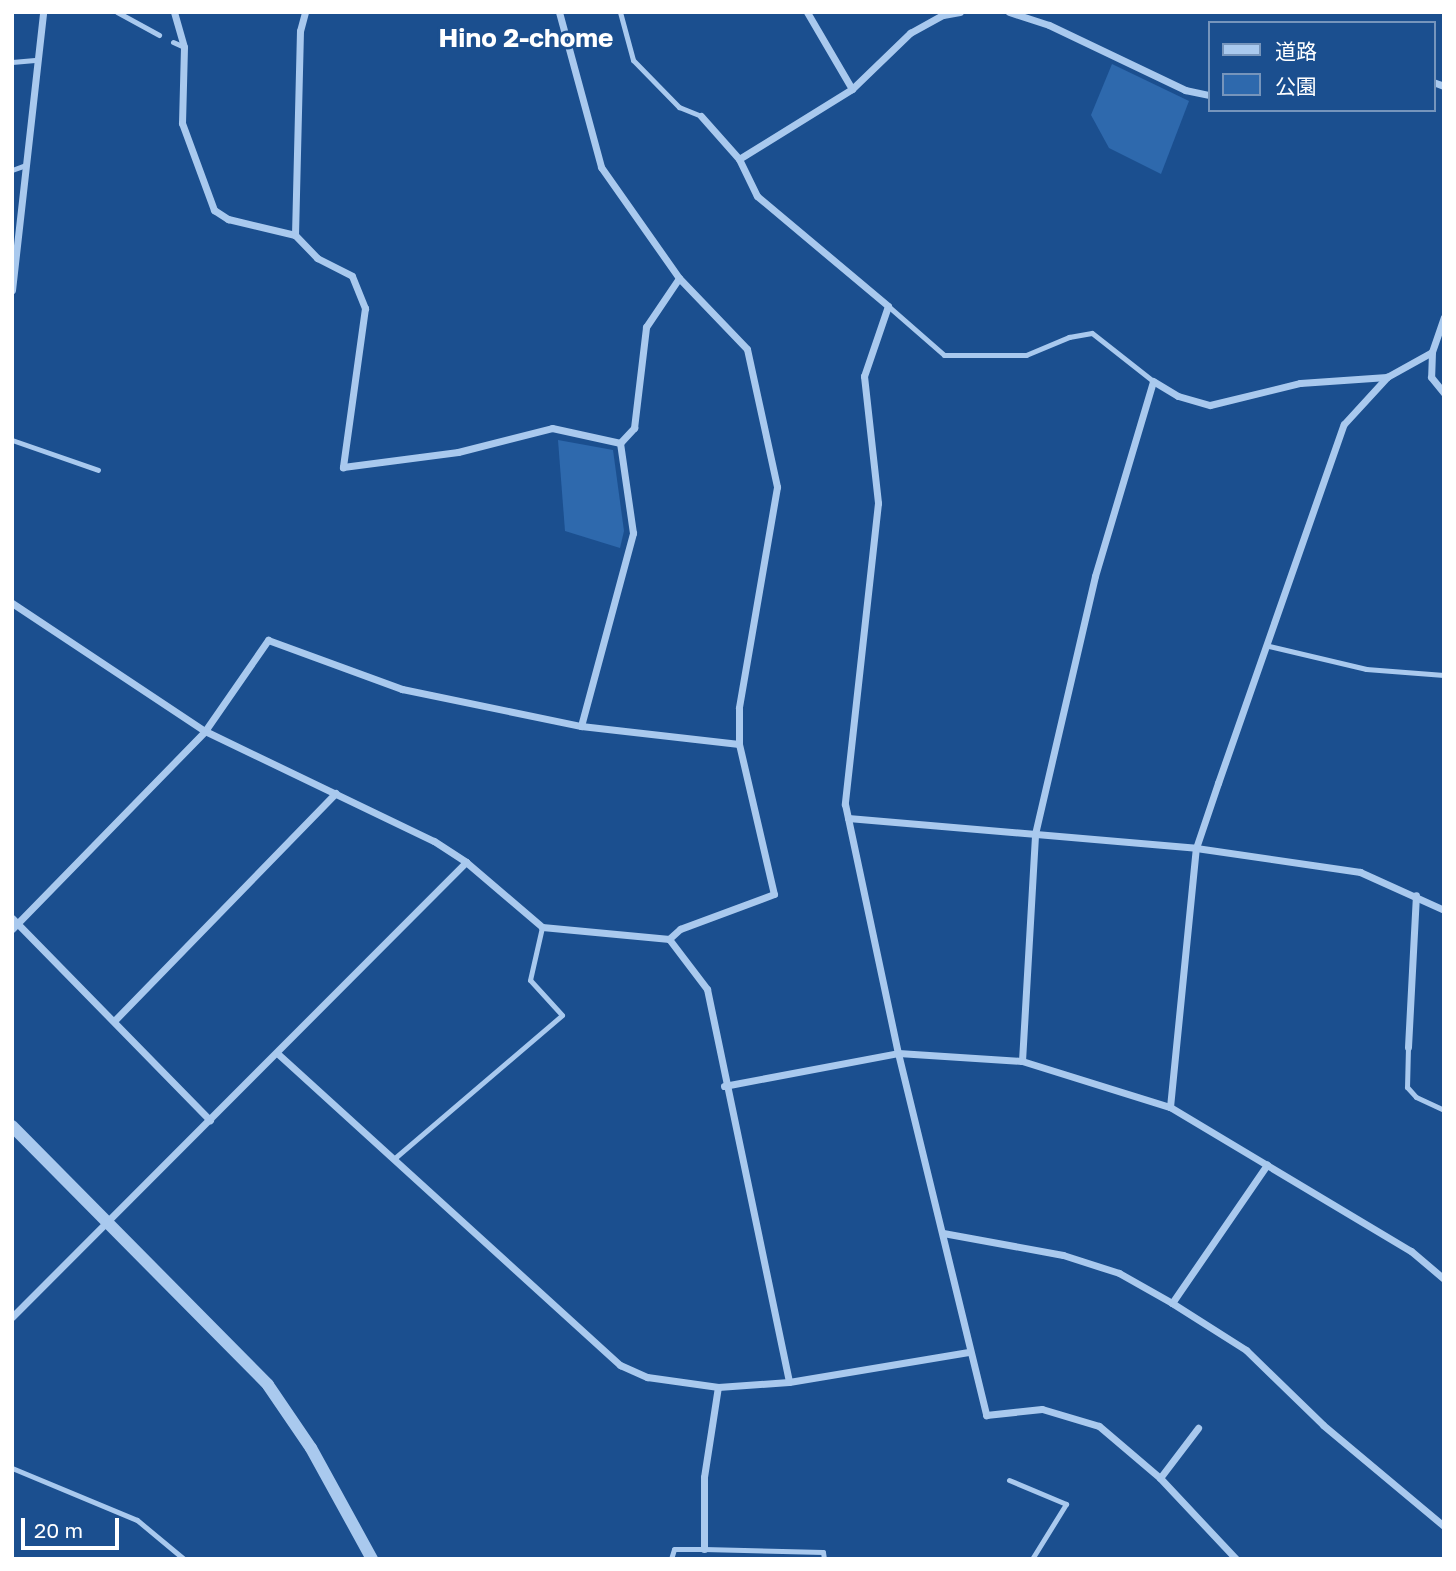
<!DOCTYPE html>
<meta charset="utf-8">
<style>
body{margin:0}
#map{position:relative;width:1456px;height:1571px;overflow:hidden;background:#1b4f8f;font-family:"Golos Text","Noto Sans JP",sans-serif}
div>[style]{position:absolute}
.green>*{inset:0;background:#2e69ad}
.service>*{height:5px;margin:-2.5px;padding:0 2.5px;transform-origin:2.5px;border-radius:2.5px;background:#a9c9ee}
.minor>*{height:7px;margin:-3.5px;padding:0 3.5px;transform-origin:3.5px;border-radius:3.5px;background:#a9c9ee}
.tertiary>*{height:12px;margin:-6px;padding:0 6px;transform-origin:6px;border-radius:6px;background:#a9c9ee}
span{translate:-50% -50%;white-space:nowrap;text-align:center;line-height:1.15;-webkit-text-stroke:5px #1b4f8f;paint-order:stroke}
.neighbourhood-label{font-size:26px;color:#fff;font-weight:700}
.frame{position:absolute;inset:0;border:14px solid #fff;pointer-events:none}
.legend{position:absolute;left:1208px;top:21px;width:228px;height:91px;box-sizing:border-box;background:#1b4f8f;border:2px solid #7695bc;margin:0;padding:9px 12px;list-style:none;font-size:21px;color:#fff}
.legend li{display:flex;align-items:center;gap:14px;height:35px}
.legend b{width:35px;border:2px solid #7695bc}
.scale{position:absolute;left:21px;top:1518px;width:98px;height:32px;box-sizing:border-box;border:4px solid #fff;border-top:0;padding-left:9px;font-size:21px;line-height:24px;white-space:nowrap;color:#fff;-webkit-text-stroke:5px #1b4f8f;paint-order:stroke}
</style>
<div id="map">
<div class="green">
<div style="clip-path:polygon(1112px 64px,1189px 101px,1161px 174px,1109px 148px,1091px 115px)"></div>
<div style="clip-path:polygon(558px 440px,613px 450px,624px 531px,620px 548px,565px 531px)"></div>
</div>
<div class="service">
<div style="left:117px;top:12px;width:48px;rotate:28.7deg"></div>
<div style="left:620px;top:12px;width:50px;rotate:74.8deg"></div>
<div style="left:633px;top:60px;width:66px;rotate:45.6deg"></div>
<div style="left:679px;top:107px;width:24px;rotate:22deg"></div>
<div style="left:173px;top:42px;width:12px;rotate:24deg"></div>
<div style="left:12px;top:62px;width:23px;rotate:-5deg"></div>
<div style="left:12px;top:170px;width:15px;rotate:-20deg"></div>
<div style="left:888px;top:306px;width:74px;rotate:41.2deg"></div>
<div style="left:944px;top:355px;width:82px"></div>
<div style="left:1026px;top:355px;width:47px;rotate:-22.7deg"></div>
<div style="left:1069px;top:337px;width:23px;rotate:-10deg"></div>
<div style="left:1092px;top:333px;width:78px;rotate:38.2deg"></div>
<div style="left:12px;top:440px;width:91px;rotate:19.2deg"></div>
<div style="left:1269px;top:646px;width:100px;rotate:13.3deg"></div>
<div style="left:1366px;top:669px;width:78px;rotate:4.4deg"></div>
<div style="left:1408px;top:1047px;width:40px;rotate:91.4deg"></div>
<div style="left:1407px;top:1087px;width:13px;rotate:48deg"></div>
<div style="left:1416px;top:1097px;width:31px;rotate:25deg"></div>
<div style="left:396px;top:1157px;width:218px;rotate:-40.5deg"></div>
<div style="left:562px;top:1015px;width:47px;rotate:-132.4deg"></div>
<div style="left:530px;top:980px;width:54px;rotate:-77.2deg"></div>
<div style="left:12px;top:1468px;width:135px;rotate:22.6deg"></div>
<div style="left:137px;top:1520px;width:61px;rotate:39.7deg"></div>
<div style="left:1009px;top:1480px;width:62px;rotate:22.8deg"></div>
<div style="left:1066px;top:1504px;width:65px;rotate:121.7deg"></div>
<div style="left:671px;top:1559px;width:10px;rotate:-73deg"></div>
<div style="left:674px;top:1549px;width:30px"></div>
<div style="left:704px;top:1549px;width:119px;rotate:1.4deg"></div>
<div style="left:823px;top:1552px;width:7px;rotate:82deg"></div>
</div>
<div class="minor">
<div style="left:174px;top:12px;width:36px;rotate:74deg"></div>
<div style="left:184px;top:47px;width:76px;rotate:91.5deg"></div>
<div style="left:182px;top:123px;width:93px;rotate:69.8deg"></div>
<div style="left:214px;top:210px;width:17px;rotate:33deg"></div>
<div style="left:228px;top:219px;width:69px;rotate:13.4deg"></div>
<div style="left:295px;top:235px;width:32px;rotate:46deg"></div>
<div style="left:317px;top:258px;width:39px;rotate:27deg"></div>
<div style="left:352px;top:276px;width:35px;rotate:68deg"></div>
<div style="left:365px;top:308px;width:161px;rotate:97.9deg"></div>
<div style="left:343px;top:467px;width:116px;rotate:-7.4deg"></div>
<div style="left:458px;top:452px;width:97px;rotate:-14.3deg"></div>
<div style="left:552px;top:428px;width:70px;rotate:12.4deg"></div>
<div style="left:620px;top:443px;width:21px;rotate:-47deg"></div>
<div style="left:634px;top:428px;width:102px;rotate:-83.2deg"></div>
<div style="left:646px;top:327px;width:59px;rotate:-56deg"></div>
<div style="left:559px;top:12px;width:161px;rotate:74.8deg"></div>
<div style="left:601px;top:167px;width:136px;rotate:54.9deg"></div>
<div style="left:679px;top:278px;width:98px;rotate:46.2deg"></div>
<div style="left:747px;top:349px;width:141px;rotate:77.7deg"></div>
<div style="left:777px;top:487px;width:224px;rotate:99.8deg"></div>
<div style="left:739px;top:708px;width:36px;rotate:90deg"></div>
<div style="left:739px;top:744px;width:154px;rotate:76.9deg"></div>
<div style="left:774px;top:894px;width:100px;rotate:159.6deg"></div>
<div style="left:680px;top:929px;width:15px;rotate:138deg"></div>
<div style="left:1009px;top:12px;width:42px;rotate:18deg"></div>
<div style="left:1049px;top:25px;width:151px;rotate:25.5deg"></div>
<div style="left:1185px;top:90px;width:25px;rotate:12deg"></div>
<div style="left:1433px;top:82px;width:12px;rotate:20deg"></div>
<div style="left:852px;top:89px;width:81px;rotate:-44deg"></div>
<div style="left:910px;top:33px;width:38px;rotate:-29deg"></div>
<div style="left:943px;top:15px;width:17px;rotate:-10deg"></div>
<div style="left:701px;top:116px;width:57px;rotate:48.5deg"></div>
<div style="left:739px;top:159px;width:41px;rotate:64.1deg"></div>
<div style="left:757px;top:196px;width:171px;rotate:40deg"></div>
<div style="left:888px;top:306px;width:74px;rotate:108.9deg"></div>
<div style="left:864px;top:376px;width:128px;rotate:83.7deg"></div>
<div style="left:878px;top:503px;width:303px;rotate:96.3deg"></div>
<div style="left:845px;top:804px;width:255px;rotate:78deg"></div>
<div style="left:898px;top:1053px;width:373px;rotate:76.3deg"></div>
<div style="left:986px;top:1415px;width:56px;rotate:-6.1deg"></div>
<div style="left:1042px;top:1409px;width:59px;rotate:16.6deg"></div>
<div style="left:1099px;top:1426px;width:80px;rotate:40.4deg"></div>
<div style="left:1160px;top:1478px;width:111px;rotate:46.8deg"></div>
<div style="left:739px;top:159px;width:133px;rotate:-31.8deg"></div>
<div style="left:852px;top:89px;width:89px;rotate:-120.3deg"></div>
<div style="left:295px;top:235px;width:204px;rotate:-88.6deg"></div>
<div style="left:300px;top:31px;width:20px;rotate:-75deg"></div>
<div style="left:12px;top:290px;width:280px;rotate:-83.6deg"></div>
<div style="left:1444px;top:317px;width:37px;rotate:109deg"></div>
<div style="left:1432px;top:352px;width:25px;rotate:92deg"></div>
<div style="left:1431px;top:377px;width:21px;rotate:51deg"></div>
<div style="left:12px;top:603px;width:232px;rotate:33.6deg"></div>
<div style="left:205px;top:731px;width:254px;rotate:25.7deg"></div>
<div style="left:434px;top:841px;width:38px;rotate:33deg"></div>
<div style="left:466px;top:862px;width:100px;rotate:40.5deg"></div>
<div style="left:542px;top:927px;width:128px;rotate:5.4deg"></div>
<div style="left:669px;top:939px;width:63px;rotate:52.8deg"></div>
<div style="left:707px;top:989px;width:401px;rotate:78.2deg"></div>
<div style="left:581px;top:726px;width:200px;rotate:-74.9deg"></div>
<div style="left:633px;top:533px;width:91px;rotate:-98.2deg"></div>
<div style="left:848px;top:818px;width:349px;rotate:4.9deg"></div>
<div style="left:1196px;top:848px;width:166px;rotate:8.3deg"></div>
<div style="left:1360px;top:872px;width:92px;rotate:24.3deg"></div>
<div style="left:12px;top:918px;width:283px;rotate:45.6deg"></div>
<div style="left:12px;top:929px;width:277px;rotate:-45.7deg"></div>
<div style="left:205px;top:731px;width:111px;rotate:-55.3deg"></div>
<div style="left:268px;top:640px;width:143px;rotate:20.1deg"></div>
<div style="left:402px;top:689px;width:183px;rotate:11.7deg"></div>
<div style="left:581px;top:726px;width:159px;rotate:6.5deg"></div>
<div style="left:114px;top:1021px;width:318px;rotate:-45.8deg"></div>
<div style="left:1408px;top:1047px;width:152px;rotate:-87deg"></div>
<div style="left:277px;top:1053px;width:464px;rotate:42.3deg"></div>
<div style="left:620px;top:1365px;width:30px;rotate:24deg"></div>
<div style="left:647px;top:1377px;width:72px;rotate:8deg"></div>
<div style="left:718px;top:1387px;width:71px;rotate:-4deg"></div>
<div style="left:789px;top:1382px;width:182px;rotate:-9.5deg"></div>
<div style="left:1022px;top:1061px;width:227px;rotate:-86.7deg"></div>
<div style="left:1035px;top:834px;width:265px;rotate:-76.9deg"></div>
<div style="left:1095px;top:576px;width:203px;rotate:-73.4deg"></div>
<div style="left:1153px;top:381px;width:29px;rotate:31deg"></div>
<div style="left:1178px;top:396px;width:33px;rotate:16deg"></div>
<div style="left:1210px;top:405px;width:93px;rotate:-13.7deg"></div>
<div style="left:1300px;top:383px;width:87px;rotate:-3.9deg"></div>
<div style="left:724px;top:1086px;width:177px;rotate:-10.7deg"></div>
<div style="left:898px;top:1053px;width:124px;rotate:3.7deg"></div>
<div style="left:1022px;top:1061px;width:155px;rotate:17.3deg"></div>
<div style="left:1170px;top:1107px;width:281px;rotate:30.9deg"></div>
<div style="left:1411px;top:1251px;width:43px;rotate:40.3deg"></div>
<div style="left:1170px;top:1107px;width:260px;rotate:-84.3deg"></div>
<div style="left:1196px;top:848px;width:69px;rotate:-71.3deg"></div>
<div style="left:1218px;top:783px;width:380px;rotate:-70.7deg"></div>
<div style="left:1344px;top:424px;width:64px;rotate:-47.5deg"></div>
<div style="left:1387px;top:377px;width:51px;rotate:-29.1deg"></div>
<div style="left:943px;top:1233px;width:122px;rotate:10.4deg"></div>
<div style="left:1063px;top:1255px;width:59px;rotate:17.8deg"></div>
<div style="left:1119px;top:1273px;width:61px;rotate:29.5deg"></div>
<div style="left:1172px;top:1303px;width:88px;rotate:32.4deg"></div>
<div style="left:1246px;top:1350px;width:107px;rotate:44.2deg"></div>
<div style="left:1323px;top:1425px;width:158px;rotate:39.9deg"></div>
<div style="left:1172px;top:1303px;width:168px;rotate:-55.5deg"></div>
<div style="left:12px;top:1317px;width:643px;rotate:-45.06deg"></div>
<div style="left:1160px;top:1478px;width:63px;rotate:-52.8deg"></div>
<div style="left:704px;top:1549px;width:72px;rotate:-90deg"></div>
<div style="left:704px;top:1477px;width:91px;rotate:-81.2deg"></div>
</div>
<div class="tertiary">
<div style="left:12px;top:1126px;width:364px;rotate:45.3deg"></div>
<div style="left:268px;top:1385px;width:76px;rotate:55.7deg"></div>
<div style="left:311px;top:1448px;width:127px;rotate:61.2deg"></div>
</div>
<div class="neighbourhood-label">
<span style="left:526px;top:38px">Hino 2-chome</span>
</div>
<div class="frame"></div>
<ul class="legend">
<li><b style="height:9px;background:#a9c9ee"></b>道路</li>
<li><b style="height:19px;background:#2e69ad"></b>公園</li>
</ul>
<div class="scale">20 m</div>
</div>
